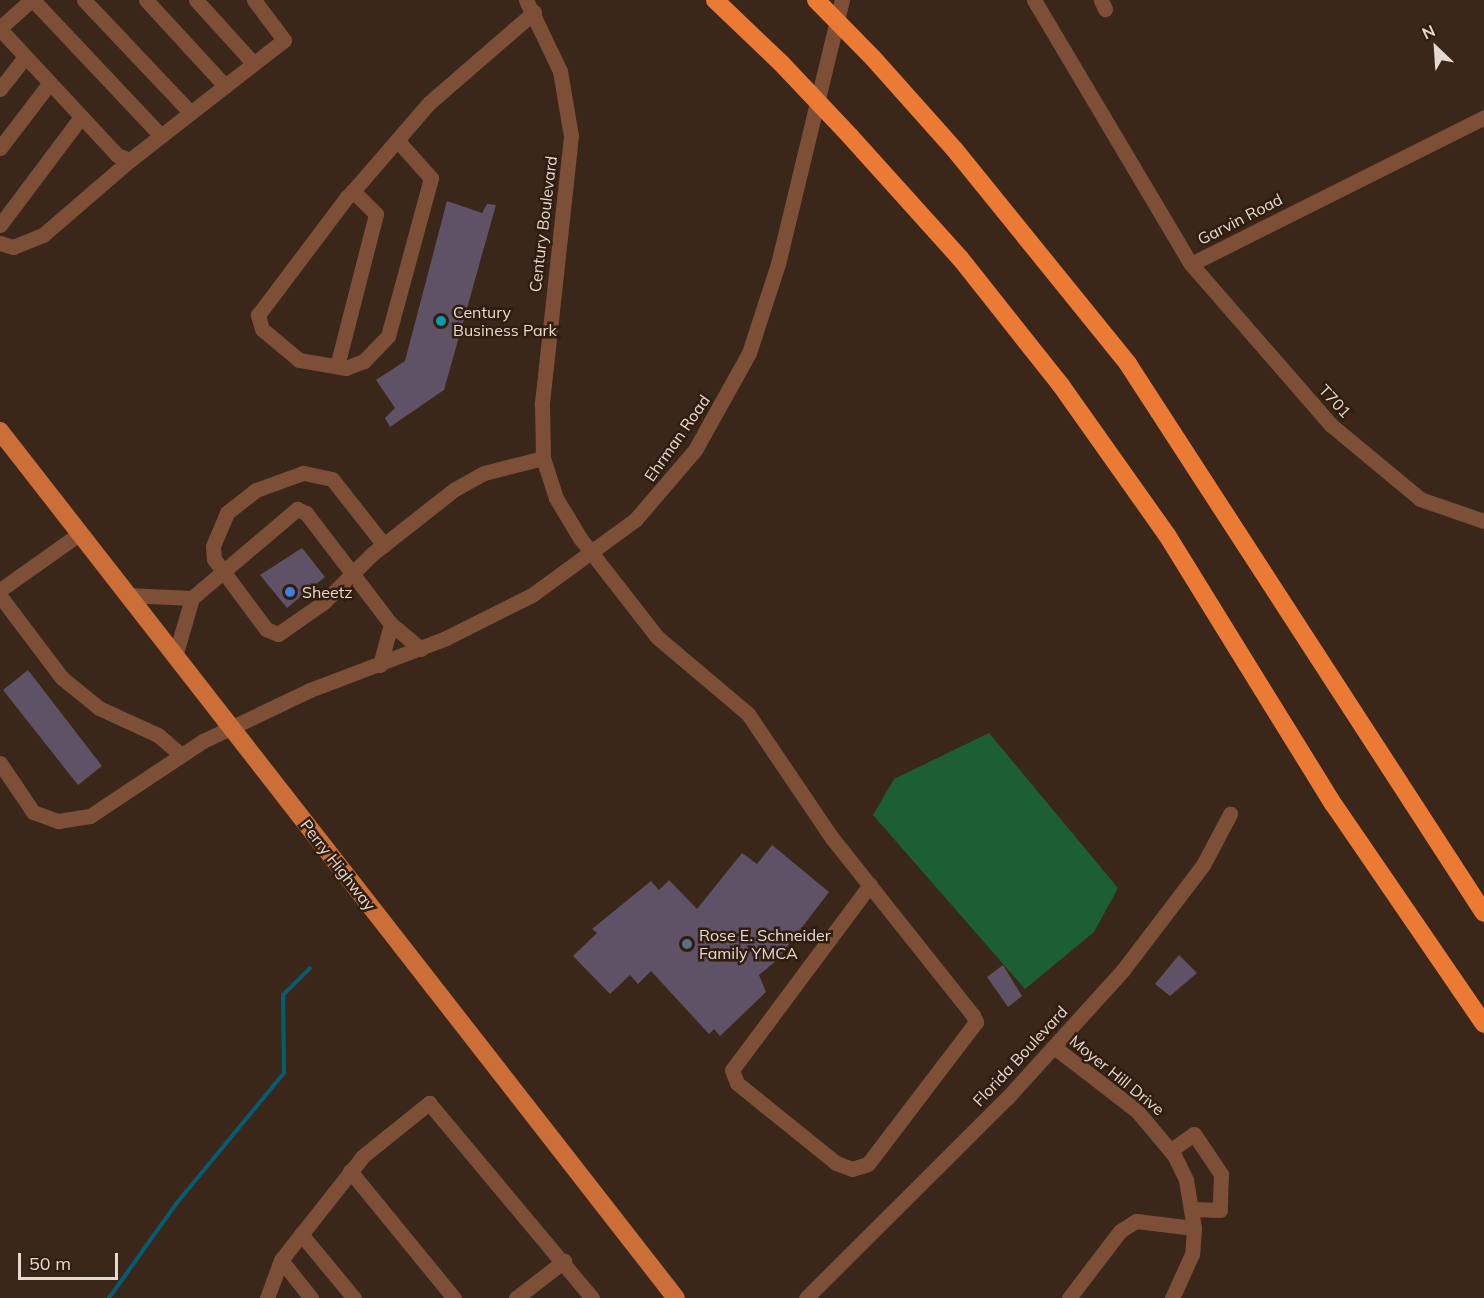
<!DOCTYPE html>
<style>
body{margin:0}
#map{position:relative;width:1484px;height:1298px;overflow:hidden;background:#3a271a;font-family:Mulish,sans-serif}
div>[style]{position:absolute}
.green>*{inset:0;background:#1c5f35}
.stream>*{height:4px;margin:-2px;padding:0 2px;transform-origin:2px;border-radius:2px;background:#045d73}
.building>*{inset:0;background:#5f5166}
.minor>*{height:15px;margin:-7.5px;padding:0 7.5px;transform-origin:7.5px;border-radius:7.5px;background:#7d4f37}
.major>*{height:18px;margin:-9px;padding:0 9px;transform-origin:9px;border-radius:9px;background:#cc6e38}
.highway>*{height:18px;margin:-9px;padding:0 9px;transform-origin:9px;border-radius:9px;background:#eb7a35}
.highway-bridge>*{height:18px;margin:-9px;padding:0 9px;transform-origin:9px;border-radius:9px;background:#eb7a35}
.dots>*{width:16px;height:16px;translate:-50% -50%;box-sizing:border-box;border:3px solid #301d10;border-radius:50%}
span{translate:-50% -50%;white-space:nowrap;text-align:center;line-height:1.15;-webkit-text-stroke:5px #301d10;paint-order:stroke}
.street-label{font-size:16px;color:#e6d9d1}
.poi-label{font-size:16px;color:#e6d9d1}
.left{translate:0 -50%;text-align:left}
.north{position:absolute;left:1406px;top:18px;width:60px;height:60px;-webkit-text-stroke:4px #301d10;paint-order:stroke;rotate:335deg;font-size:16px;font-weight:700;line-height:24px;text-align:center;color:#e6d9d1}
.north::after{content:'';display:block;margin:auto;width:21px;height:27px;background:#e6d9d1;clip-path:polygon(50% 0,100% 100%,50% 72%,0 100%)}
.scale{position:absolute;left:18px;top:1253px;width:100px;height:27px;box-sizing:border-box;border:3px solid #e6d9d1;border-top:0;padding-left:8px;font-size:18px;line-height:21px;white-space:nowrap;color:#e6d9d1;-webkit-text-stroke:4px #301d10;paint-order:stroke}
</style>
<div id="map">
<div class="green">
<div style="clip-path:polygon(989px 733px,1118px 888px,1094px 932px,1025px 989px,873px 815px,894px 779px)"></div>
</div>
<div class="stream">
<div style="left:109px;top:1298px;width:115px;rotate:-54.5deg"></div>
<div style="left:176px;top:1204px;width:170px;rotate:-50.5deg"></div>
<div style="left:284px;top:1073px;width:78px;rotate:-90.7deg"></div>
<div style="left:283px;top:995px;width:38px;rotate:-45deg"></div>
</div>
<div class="building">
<div style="clip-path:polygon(447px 201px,482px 213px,487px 204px,496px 205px,444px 390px,390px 427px,385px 418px,395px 408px,376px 380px,405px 361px)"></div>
<div style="clip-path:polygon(302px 548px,325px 577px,287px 608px,260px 575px)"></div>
<div style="clip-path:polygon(28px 670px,102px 766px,78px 785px,3px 690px)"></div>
<div style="clip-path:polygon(772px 845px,829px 892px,777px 960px,759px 975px,766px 992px,720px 1036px,714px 1029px,709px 1034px,651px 971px,638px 984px,630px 975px,610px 994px,573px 956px,597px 933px,592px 929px,651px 881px,659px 890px,669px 880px,697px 909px,742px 853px,757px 864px)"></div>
<div style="clip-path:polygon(1179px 955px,1197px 973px,1170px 996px,1155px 984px)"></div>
<div style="clip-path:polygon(1003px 965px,1022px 996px,1008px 1007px,987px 977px)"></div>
</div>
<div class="minor">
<div style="left:33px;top:0;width:185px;rotate:46.7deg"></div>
<div style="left:84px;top:0;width:154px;rotate:46.6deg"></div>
<div style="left:146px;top:0;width:117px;rotate:47.4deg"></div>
<div style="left:196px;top:0;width:86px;rotate:47.8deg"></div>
<div style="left:526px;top:0;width:79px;rotate:64.4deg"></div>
<div style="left:560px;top:71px;width:66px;rotate:80.4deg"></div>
<div style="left:571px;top:136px;width:270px;rotate:96.2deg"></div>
<div style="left:542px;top:404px;width:54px;rotate:88.9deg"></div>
<div style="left:543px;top:458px;width:42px;rotate:72deg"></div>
<div style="left:556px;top:498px;width:47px;rotate:59deg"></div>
<div style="left:580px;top:538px;width:125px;rotate:52.1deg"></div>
<div style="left:657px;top:637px;width:119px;rotate:40.2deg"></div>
<div style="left:748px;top:714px;width:150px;rotate:55.9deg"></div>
<div style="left:832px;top:838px;width:226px;rotate:51.5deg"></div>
<div style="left:973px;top:1015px;width:8px;rotate:67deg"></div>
<div style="left:976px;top:1022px;width:178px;rotate:127.3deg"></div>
<div style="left:868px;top:1164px;width:17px;rotate:163deg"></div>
<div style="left:852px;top:1169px;width:17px;rotate:-159deg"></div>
<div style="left:836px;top:1163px;width:127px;rotate:-141.1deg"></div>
<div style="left:737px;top:1083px;width:14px;rotate:-111deg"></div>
<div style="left:732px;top:1070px;width:231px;rotate:-53.3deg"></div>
<div style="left:1034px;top:0;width:307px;rotate:59.3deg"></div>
<div style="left:1191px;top:264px;width:213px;rotate:49deg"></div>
<div style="left:1331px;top:425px;width:116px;rotate:39.7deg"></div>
<div style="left:1420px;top:499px;width:68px;rotate:19deg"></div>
<div style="left:1101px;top:0;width:10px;rotate:66deg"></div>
<div style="left:0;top:28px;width:42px;rotate:-42.1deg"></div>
<div style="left:0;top:29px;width:172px;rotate:47.1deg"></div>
<div style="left:117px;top:155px;width:14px;rotate:21deg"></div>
<div style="left:130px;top:160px;width:195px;rotate:-37.9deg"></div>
<div style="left:284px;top:40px;width:50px;rotate:-126.9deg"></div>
<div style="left:0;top:89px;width:41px;rotate:-52deg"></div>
<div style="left:397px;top:140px;width:51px;rotate:48.2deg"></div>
<div style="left:431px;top:178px;width:164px;rotate:105.2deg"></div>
<div style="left:388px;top:336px;width:35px;rotate:134deg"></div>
<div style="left:364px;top:361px;width:19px;rotate:159deg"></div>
<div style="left:346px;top:368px;width:48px;rotate:-170.3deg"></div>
<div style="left:299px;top:360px;width:48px;rotate:-140deg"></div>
<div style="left:262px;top:329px;width:15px;rotate:-106deg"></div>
<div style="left:258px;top:315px;width:148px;rotate:-53deg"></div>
<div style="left:347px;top:197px;width:8px;rotate:-45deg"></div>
<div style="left:353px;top:191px;width:67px;rotate:-49.2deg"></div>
<div style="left:397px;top:140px;width:49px;rotate:-49.1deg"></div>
<div style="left:429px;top:103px;width:139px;rotate:-40.9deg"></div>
<div style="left:0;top:148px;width:81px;rotate:-52.6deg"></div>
<div style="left:0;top:225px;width:135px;rotate:-53.1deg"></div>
<div style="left:0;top:243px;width:14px;rotate:17deg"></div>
<div style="left:13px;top:247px;width:32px;rotate:-22deg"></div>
<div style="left:43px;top:235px;width:115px;rotate:-40.8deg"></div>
<div style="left:1191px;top:264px;width:328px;rotate:-26.6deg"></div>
<div style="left:337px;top:366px;width:157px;rotate:-75.6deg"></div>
<div style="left:376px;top:214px;width:33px;rotate:-135deg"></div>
<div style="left:384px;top:545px;width:84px;rotate:-128.2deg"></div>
<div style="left:332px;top:479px;width:30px;rotate:-168deg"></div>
<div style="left:303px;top:473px;width:50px;rotate:160.1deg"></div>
<div style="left:256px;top:490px;width:37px;rotate:142deg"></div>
<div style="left:227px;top:513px;width:36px;rotate:113deg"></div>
<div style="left:213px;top:546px;width:13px;rotate:86deg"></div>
<div style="left:214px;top:559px;width:87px;rotate:53.4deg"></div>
<div style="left:266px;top:629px;width:13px;rotate:23deg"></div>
<div style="left:278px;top:634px;width:56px;rotate:-34.8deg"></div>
<div style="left:324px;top:602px;width:68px;rotate:-45deg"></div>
<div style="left:372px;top:554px;width:105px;rotate:-38.1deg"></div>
<div style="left:455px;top:489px;width:33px;rotate:-29deg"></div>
<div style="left:484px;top:473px;width:61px;rotate:-14.3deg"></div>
<div style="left:0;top:590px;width:97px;rotate:-35.3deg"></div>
<div style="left:127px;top:595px;width:65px;rotate:2.6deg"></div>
<div style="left:192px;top:598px;width:60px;rotate:106.3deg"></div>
<div style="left:0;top:596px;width:103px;rotate:52.9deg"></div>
<div style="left:62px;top:678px;width:48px;rotate:39deg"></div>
<div style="left:99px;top:708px;width:65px;rotate:24.6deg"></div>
<div style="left:158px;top:735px;width:30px;rotate:41deg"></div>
<div style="left:192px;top:598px;width:138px;rotate:-40.3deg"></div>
<div style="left:297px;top:509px;width:10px;rotate:24deg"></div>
<div style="left:306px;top:513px;width:140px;rotate:52.6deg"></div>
<div style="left:391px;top:624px;width:39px;rotate:40deg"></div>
<div style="left:380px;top:665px;width:42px;rotate:-75deg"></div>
<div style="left:0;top:763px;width:59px;rotate:56deg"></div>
<div style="left:33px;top:812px;width:27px;rotate:20deg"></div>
<div style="left:58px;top:821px;width:32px;rotate:-9deg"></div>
<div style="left:90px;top:816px;width:136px;rotate:-33.6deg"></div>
<div style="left:203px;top:741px;width:119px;rotate:-25.5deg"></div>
<div style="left:310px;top:690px;width:146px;rotate:-20.9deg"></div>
<div style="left:446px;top:638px;width:96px;rotate:-26.6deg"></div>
<div style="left:532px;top:595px;width:127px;rotate:-36.1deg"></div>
<div style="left:635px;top:520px;width:92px;rotate:-49.4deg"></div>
<div style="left:695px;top:450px;width:111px;rotate:-60.9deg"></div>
<div style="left:749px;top:353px;width:94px;rotate:-72deg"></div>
<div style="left:778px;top:264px;width:272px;rotate:-76.4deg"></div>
<div style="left:1054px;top:1047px;width:105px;rotate:37.6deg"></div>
<div style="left:1137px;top:1111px;width:57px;rotate:49.9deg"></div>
<div style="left:1174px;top:1155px;width:28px;rotate:64deg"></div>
<div style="left:1186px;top:1180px;width:49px;rotate:80.5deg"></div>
<div style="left:1194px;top:1228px;width:26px;rotate:94deg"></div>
<div style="left:1192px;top:1254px;width:48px;rotate:114.4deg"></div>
<div style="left:1171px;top:1150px;width:28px;rotate:-35deg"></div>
<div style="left:1194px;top:1134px;width:48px;rotate:56deg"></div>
<div style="left:1221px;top:1174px;width:36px;rotate:92deg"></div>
<div style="left:1220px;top:1210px;width:28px;rotate:-178deg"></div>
<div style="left:350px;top:1171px;width:164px;rotate:50.7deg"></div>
<div style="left:301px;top:1234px;width:83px;rotate:50.4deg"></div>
<div style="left:267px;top:1298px;width:40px;rotate:-69.8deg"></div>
<div style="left:311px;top:1298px;width:48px;rotate:-128.3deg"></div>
<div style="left:281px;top:1260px;width:132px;rotate:-51.7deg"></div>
<div style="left:363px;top:1156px;width:85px;rotate:-38.8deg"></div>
<div style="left:429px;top:1103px;width:254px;rotate:50.1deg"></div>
<div style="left:516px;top:1298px;width:61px;rotate:-37.6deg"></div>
<div style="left:806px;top:1298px;width:284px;rotate:-44.9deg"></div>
<div style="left:1007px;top:1098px;width:173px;rotate:-47.8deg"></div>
<div style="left:1123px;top:970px;width:132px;rotate:-52.7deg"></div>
<div style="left:1203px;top:865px;width:58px;rotate:-62.1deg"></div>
<div style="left:1069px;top:1298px;width:84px;rotate:-52.7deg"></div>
<div style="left:1120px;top:1231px;width:19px;rotate:-32deg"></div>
<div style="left:1136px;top:1221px;width:58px;rotate:6.9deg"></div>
</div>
<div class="major">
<div style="left:0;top:431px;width:1099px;rotate:52.06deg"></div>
</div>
<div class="highway">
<div style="left:715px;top:0;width:91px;rotate:43.7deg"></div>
<div style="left:873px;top:58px;width:123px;rotate:48.3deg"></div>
<div style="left:955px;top:150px;width:275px;rotate:51deg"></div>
<div style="left:1128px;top:364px;width:654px;rotate:57.04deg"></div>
<div style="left:850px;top:136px;width:164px;rotate:48deg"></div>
<div style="left:960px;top:258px;width:161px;rotate:51.6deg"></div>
<div style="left:1060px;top:384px;width:185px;rotate:54.7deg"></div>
<div style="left:1167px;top:535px;width:317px;rotate:58.3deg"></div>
<div style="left:1334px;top:805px;width:265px;rotate:55.6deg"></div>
</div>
<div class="highway-bridge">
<div style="left:816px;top:0;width:81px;rotate:45.5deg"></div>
<div style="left:781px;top:63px;width:100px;rotate:46.6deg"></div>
</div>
<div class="dots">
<div style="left:441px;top:321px;background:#0f9aa8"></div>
<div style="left:290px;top:592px;background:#3f7fe0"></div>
<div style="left:687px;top:944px;background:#5c6f8a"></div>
</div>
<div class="street-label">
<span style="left:1240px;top:219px;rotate:-27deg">Garvin Road</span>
<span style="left:543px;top:224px;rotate:-83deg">Century Boulevard</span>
<span style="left:1335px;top:401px;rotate:47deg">T701</span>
<span style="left:677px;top:438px;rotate:-55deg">Ehrman Road</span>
<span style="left:338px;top:865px;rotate:52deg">Perry Highway</span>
<span style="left:1020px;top:1056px;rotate:-47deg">Florida Boulevard</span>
<span style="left:1117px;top:1075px;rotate:39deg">Moyer Hill Drive</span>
</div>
<div class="poi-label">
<span class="left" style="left:453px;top:321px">Century<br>Business Park</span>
<span class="left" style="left:302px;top:592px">Sheetz</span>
<span class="left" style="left:699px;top:944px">Rose E. Schneider<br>Family YMCA</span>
</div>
<div class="north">N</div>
<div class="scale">50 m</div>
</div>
